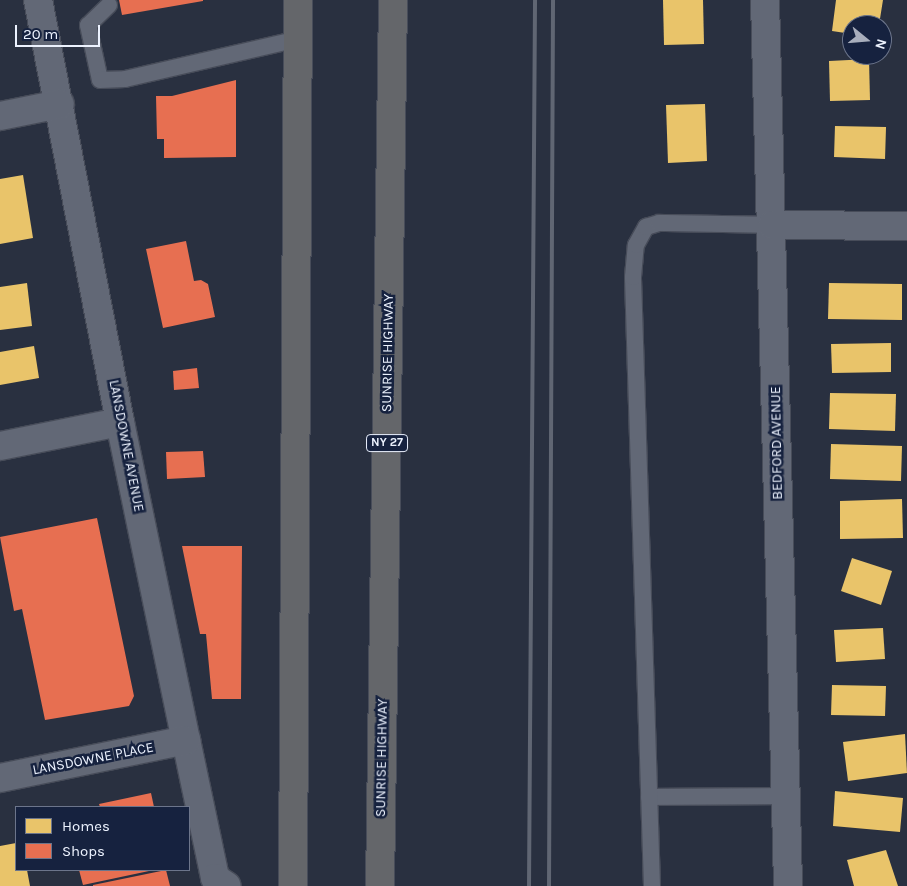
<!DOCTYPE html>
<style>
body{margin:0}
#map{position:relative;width:907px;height:886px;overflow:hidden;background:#293040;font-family:Karla,sans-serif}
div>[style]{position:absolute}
.homes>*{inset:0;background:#e9c46a}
.shops>*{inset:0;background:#e76f51}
.roads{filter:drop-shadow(1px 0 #474c59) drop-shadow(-1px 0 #474c59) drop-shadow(0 1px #474c59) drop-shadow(0 -1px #474c59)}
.lane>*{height:16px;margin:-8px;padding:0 8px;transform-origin:8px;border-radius:8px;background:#626876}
.street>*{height:28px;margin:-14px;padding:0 14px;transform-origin:14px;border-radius:14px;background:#626876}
.highway>*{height:28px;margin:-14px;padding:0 14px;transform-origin:14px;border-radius:14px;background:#64666a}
.rail>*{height:4px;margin:-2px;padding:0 2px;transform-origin:2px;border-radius:2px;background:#606673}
span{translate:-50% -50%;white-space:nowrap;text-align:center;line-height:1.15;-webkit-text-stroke:5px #16223f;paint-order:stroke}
.shield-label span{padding:1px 4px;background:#16223f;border:1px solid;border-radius:4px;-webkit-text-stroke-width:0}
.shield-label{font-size:12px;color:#ecf2fe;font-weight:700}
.street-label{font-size:14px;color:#ecf2fe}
.legend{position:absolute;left:15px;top:806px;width:175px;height:65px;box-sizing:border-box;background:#16223f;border:1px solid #6c758b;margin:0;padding:6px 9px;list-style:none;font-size:15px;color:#ecf2fe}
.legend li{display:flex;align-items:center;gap:10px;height:25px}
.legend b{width:25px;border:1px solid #6c758b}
.north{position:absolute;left:842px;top:15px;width:50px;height:50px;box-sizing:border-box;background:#16223f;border:1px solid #6c758b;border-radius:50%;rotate:107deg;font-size:14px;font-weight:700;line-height:20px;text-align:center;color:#ecf2fe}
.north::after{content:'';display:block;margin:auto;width:18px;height:22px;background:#a8aebc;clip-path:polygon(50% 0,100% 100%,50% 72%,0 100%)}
.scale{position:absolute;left:15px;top:25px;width:85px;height:22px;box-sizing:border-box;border:2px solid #ecf2fe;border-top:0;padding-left:6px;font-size:15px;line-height:18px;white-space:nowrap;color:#ecf2fe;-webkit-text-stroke:4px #16223f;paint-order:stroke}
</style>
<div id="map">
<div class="homes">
<div style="clip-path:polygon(663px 0,703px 0,704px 44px,664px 45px)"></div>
<div style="clip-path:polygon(836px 0,883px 0,879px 25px,852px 25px,852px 34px,832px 31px)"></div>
<div style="clip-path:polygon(869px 59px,870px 100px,830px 101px,829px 61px)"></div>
<div style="clip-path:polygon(705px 104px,707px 161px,668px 163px,666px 105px)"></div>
<div style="clip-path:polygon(835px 126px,886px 127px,885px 159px,834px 157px)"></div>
<div style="clip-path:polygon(23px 175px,33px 238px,0 244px,0 179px)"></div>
<div style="clip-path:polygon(27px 283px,32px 326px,0 330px,0 287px)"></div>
<div style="clip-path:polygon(829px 283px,902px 284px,902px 320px,828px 319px)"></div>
<div style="clip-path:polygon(891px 343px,891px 372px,832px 373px,831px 344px)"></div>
<div style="clip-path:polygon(34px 346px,39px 378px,0 385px,0 352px)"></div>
<div style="clip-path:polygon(830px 393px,896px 394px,895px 431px,829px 429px)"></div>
<div style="clip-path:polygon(831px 444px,902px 446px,901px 481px,830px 479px)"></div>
<div style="clip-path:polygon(902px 499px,903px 538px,840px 539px,840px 501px)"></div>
<div style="clip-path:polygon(852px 558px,892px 571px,881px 605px,841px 591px)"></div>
<div style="clip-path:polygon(883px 628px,885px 659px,836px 662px,834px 630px)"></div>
<div style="clip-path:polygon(832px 685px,886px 686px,885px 716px,831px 715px)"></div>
<div style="clip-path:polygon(905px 734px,907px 773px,848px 781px,843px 742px)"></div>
<div style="clip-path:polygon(835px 791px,903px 798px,900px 832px,833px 826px)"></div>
<div style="clip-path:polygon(16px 843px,16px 870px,27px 870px,30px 886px,0 886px,0 846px)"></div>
<div style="clip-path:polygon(886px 850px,898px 886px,854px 886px,847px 860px)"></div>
</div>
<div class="shops">
<div style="clip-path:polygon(119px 0,203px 0,203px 1px,122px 15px)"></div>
<div style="clip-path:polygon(236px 80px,236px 157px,164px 158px,164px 139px,157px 139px,156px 96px,172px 96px)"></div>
<div style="clip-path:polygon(186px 241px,194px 281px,201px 280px,208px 284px,215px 317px,163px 328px,146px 249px)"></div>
<div style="clip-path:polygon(197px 368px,199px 388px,174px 390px,173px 371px)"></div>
<div style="clip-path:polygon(203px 451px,205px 477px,167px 479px,166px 452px)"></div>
<div style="clip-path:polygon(97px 518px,134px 696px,129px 706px,45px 720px,22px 609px,14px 611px,0 537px)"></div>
<div style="clip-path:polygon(182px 546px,242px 546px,241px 699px,212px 699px,206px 634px,200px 634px)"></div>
<div style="clip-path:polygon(151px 793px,154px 807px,100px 807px,99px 804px)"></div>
<div style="clip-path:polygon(79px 870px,148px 870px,149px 871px,83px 885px)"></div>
<div style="clip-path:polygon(166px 870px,170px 886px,93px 886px,93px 885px)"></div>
</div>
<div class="roads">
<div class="lane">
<div style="left:109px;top:5px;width:29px;rotate:136deg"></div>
<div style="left:88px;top:25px;width:56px;rotate:77.7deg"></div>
<div style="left:100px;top:80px;width:25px;rotate:-2deg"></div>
<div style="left:125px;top:79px;width:178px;rotate:-13deg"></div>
<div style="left:649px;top:797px;width:136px;rotate:-0.4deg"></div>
<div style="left:652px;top:886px;width:609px;rotate:-91.79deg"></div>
<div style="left:633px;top:277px;width:32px;rotate:-85deg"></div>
<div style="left:636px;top:245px;width:21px;rotate:-61deg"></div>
<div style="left:646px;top:227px;width:14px;rotate:-17deg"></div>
<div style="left:659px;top:223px;width:113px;rotate:1deg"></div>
</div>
<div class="street">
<div style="left:38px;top:0;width:430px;rotate:79deg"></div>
<div style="left:120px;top:422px;width:325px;rotate:78.3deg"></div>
<div style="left:186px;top:740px;width:141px;rotate:78.1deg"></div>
<div style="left:215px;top:878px;width:14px;rotate:34deg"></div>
<div style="left:765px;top:0;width:886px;rotate:88.51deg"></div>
<div style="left:0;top:116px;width:61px;rotate:-11.3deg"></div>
<div style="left:772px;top:225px;width:135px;rotate:0.4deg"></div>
<div style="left:0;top:446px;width:122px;rotate:-11.3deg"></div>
<div style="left:0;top:778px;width:190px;rotate:-11.5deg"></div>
</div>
<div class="highway">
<div style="left:293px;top:886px;width:886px;rotate:-89.68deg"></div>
<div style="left:380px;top:886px;width:886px;rotate:-89.16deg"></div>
</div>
</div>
<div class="rail">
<div style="left:529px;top:886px;width:886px;rotate:-89.61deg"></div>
<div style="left:549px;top:886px;width:886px;rotate:-89.74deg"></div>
</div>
<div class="shield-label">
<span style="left:387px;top:443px">NY 27</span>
</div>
<div class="street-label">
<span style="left:388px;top:353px;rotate:-89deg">SUNRISE HIGHWAY</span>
<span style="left:777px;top:443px;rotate:-91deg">BEDFORD AVENUE</span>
<span style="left:126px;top:446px;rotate:79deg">LANSDOWNE AVENUE</span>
<span style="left:382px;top:758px;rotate:-89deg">SUNRISE HIGHWAY</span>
<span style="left:93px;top:759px;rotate:-11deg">LANSDOWNE PLACE</span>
</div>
<ul class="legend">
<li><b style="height:14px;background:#e9c46a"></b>Homes</li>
<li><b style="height:14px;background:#e76f51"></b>Shops</li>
</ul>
<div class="north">N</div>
<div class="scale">20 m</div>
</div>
